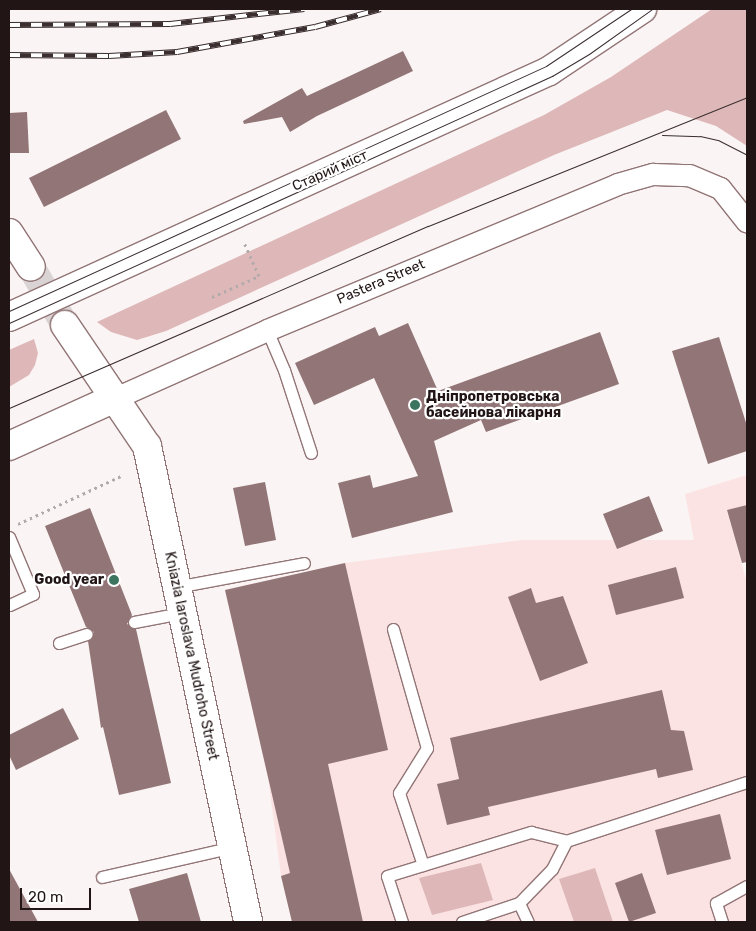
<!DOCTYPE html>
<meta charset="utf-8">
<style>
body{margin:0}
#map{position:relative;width:756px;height:931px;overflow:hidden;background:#fbf4f4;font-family:Rubik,sans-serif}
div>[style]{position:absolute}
.built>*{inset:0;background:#fce3e3}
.green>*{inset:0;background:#deb8b9}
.building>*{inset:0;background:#927576}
.secondary-tunnel>*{height:28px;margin-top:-14px;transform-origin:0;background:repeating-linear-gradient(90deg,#dad3d3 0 28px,transparent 0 42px)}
.path>*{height:3px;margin-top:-1.5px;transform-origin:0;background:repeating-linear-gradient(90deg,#b2aaaa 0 2.5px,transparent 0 6.5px)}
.roads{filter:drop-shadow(1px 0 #927576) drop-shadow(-1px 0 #927576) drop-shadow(0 1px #927576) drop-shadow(0 -1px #927576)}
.lane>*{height:11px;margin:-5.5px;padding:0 5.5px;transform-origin:5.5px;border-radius:5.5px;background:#fff}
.street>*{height:21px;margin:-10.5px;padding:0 10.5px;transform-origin:10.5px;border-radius:10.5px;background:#fff}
.secondary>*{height:28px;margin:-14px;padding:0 14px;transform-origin:14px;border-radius:14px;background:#fff}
.tram>*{height:1px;margin:-0.5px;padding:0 0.5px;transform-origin:0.5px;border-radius:0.5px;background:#3a2e2f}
.rail>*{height:5.5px;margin-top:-2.75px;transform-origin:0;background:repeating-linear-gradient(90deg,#fff 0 11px,#3a2e2f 0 22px);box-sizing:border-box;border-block:1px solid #3a2e2f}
.dots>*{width:14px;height:14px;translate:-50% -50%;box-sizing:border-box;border:2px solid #fff;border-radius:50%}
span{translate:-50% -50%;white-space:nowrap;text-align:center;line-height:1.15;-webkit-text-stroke:4.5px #fff;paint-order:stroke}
.street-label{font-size:14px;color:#211516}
.poi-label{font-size:14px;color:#211516;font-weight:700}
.left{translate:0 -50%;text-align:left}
.right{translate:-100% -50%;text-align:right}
.frame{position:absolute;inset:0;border:10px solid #211516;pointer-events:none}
.scale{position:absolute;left:20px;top:888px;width:71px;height:22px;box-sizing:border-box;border:2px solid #211516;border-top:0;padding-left:6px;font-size:15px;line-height:18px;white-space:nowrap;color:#211516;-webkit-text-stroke:4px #fff;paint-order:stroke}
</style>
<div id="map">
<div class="built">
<div style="clip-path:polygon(747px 475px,747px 505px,727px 511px,747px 583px,747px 922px,292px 922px,281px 876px,268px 778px,225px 590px,345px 563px,522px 540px,694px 540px,685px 494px)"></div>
</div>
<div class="green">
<div style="clip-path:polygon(712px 9px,747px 9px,747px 146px,716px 126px,667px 110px,554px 155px,166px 331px,137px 340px,111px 332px,97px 322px,544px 115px,611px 77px)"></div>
<div style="clip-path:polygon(34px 339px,38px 353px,35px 365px,29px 375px,9px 387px,9px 350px)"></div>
<div style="clip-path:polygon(481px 863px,493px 900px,432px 915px,419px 878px)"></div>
<div style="clip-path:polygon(595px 868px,613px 922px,574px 922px,559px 879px)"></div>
</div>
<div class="building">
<div style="clip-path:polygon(403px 51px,413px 71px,317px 116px,290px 132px,282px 117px,244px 124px,243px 121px,302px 88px,307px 96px)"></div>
<div style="clip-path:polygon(166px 110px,181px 139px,44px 207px,29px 178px)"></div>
<div style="clip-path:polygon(27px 112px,29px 153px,9px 153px,9px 113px)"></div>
<div style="clip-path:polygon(408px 323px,438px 391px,600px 332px,619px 384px,486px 432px,481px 420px,434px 441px,453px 512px,352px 538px,338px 483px,370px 475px,373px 488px,418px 476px,374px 378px,314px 405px,295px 363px,375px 327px,379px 336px)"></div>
<div style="clip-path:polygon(719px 337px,747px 426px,747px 451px,708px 464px,672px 351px)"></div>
<div style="clip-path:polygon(265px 482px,276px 540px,245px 546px,233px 488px)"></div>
<div style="clip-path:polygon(649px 496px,663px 531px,617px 549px,603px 514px)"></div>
<div style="clip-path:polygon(747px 505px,747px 562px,742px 563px,727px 510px)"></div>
<div style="clip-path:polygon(90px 508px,132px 615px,127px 624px,136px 629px,171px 783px,119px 795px,103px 727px,101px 728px,88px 641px,94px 632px,86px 627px,45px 526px)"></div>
<div style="clip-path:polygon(345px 563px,388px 750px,328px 764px,363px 922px,292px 922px,281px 876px,290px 873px,225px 590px)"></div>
<div style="clip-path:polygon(676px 567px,684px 598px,616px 615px,608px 585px)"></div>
<div style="clip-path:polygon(531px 588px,536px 603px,563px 596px,588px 663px,540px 681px,508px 597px)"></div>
<div style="clip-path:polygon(662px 690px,671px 730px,684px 731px,693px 770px,658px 778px,656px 769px,488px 807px,490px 815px,447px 825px,437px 784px,459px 779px,450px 738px)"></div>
<div style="clip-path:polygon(63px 708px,79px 739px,16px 770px,9px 755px,9px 735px)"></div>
<div style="clip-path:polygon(720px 814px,731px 859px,667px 875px,655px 830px)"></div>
<div style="clip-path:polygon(9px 869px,38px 922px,9px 922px)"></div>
<div style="clip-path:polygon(187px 873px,201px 922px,139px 922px,129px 889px)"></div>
<div style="clip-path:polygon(642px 873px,656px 913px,629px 922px,615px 883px)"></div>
</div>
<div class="secondary-tunnel">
<div style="left:31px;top:267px;width:67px;rotate:59.6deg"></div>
</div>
<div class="path">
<div style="left:212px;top:297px;width:51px;rotate:-24.1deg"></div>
<div style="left:259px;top:276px;width:37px;rotate:-114deg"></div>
<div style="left:18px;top:524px;width:114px;rotate:-25deg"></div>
</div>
<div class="roads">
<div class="lane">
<div style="left:267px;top:330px;width:43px;rotate:67deg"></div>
<div style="left:284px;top:370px;width:87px;rotate:72deg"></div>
<div style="left:9px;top:537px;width:62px;rotate:67.2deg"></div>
<div style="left:33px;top:594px;width:26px;rotate:155deg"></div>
<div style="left:176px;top:587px;width:130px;rotate:-10.6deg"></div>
<div style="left:134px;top:622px;width:48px;rotate:-10.8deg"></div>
<div style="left:393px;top:629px;width:124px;rotate:74.1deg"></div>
<div style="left:427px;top:748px;width:53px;rotate:121.9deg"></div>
<div style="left:399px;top:793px;width:76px;rotate:71.6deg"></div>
<div style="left:59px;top:643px;width:29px;rotate:-18deg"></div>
<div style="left:102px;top:877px;width:134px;rotate:-12.9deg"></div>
<div style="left:519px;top:903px;width:21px;rotate:65deg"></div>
<div style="left:402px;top:922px;width:48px;rotate:-108.1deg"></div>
<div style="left:387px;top:876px;width:151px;rotate:-17deg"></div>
<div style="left:531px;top:832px;width:36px;rotate:14deg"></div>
<div style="left:566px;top:841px;width:190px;rotate:-18.1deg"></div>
<div style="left:462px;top:922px;width:60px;rotate:-18.4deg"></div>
<div style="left:519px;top:903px;width:47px;rotate:-45.9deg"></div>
<div style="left:552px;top:869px;width:31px;rotate:-63deg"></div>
<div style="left:722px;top:922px;width:20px;rotate:-108deg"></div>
<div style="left:716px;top:903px;width:35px;rotate:-29deg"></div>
</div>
<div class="street">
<div style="left:113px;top:399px;width:169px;rotate:-24.1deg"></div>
<div style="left:267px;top:330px;width:379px;rotate:-22.6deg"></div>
<div style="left:617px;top:184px;width:37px;rotate:-16deg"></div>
<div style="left:653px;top:174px;width:36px;rotate:2deg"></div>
<div style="left:689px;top:175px;width:34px;rotate:23deg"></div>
<div style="left:720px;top:188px;width:43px;rotate:51.5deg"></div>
</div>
<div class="secondary">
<div style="left:9px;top:233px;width:40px;rotate:57.1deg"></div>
<div style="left:9px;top:317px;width:593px;rotate:-24.49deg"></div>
<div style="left:549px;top:71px;width:112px;rotate:-33.7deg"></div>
<div style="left:65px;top:325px;width:146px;rotate:55.9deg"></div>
<div style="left:147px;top:446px;width:487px;rotate:78deg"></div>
<div style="left:9px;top:446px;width:114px;rotate:-24.3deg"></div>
</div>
</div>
<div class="tram">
<div style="left:662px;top:135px;width:38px;rotate:2deg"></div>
<div style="left:700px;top:136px;width:18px;rotate:13deg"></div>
<div style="left:718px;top:140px;width:33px;rotate:27deg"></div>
<div style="left:9px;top:311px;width:590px;rotate:-24.52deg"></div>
<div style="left:546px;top:66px;width:102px;rotate:-33.8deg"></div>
<div style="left:9px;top:323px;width:597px;rotate:-24.46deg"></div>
<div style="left:552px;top:76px;width:43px;rotate:-30.7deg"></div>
<div style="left:589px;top:54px;width:77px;rotate:-35.5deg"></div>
<div style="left:9px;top:408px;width:457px;rotate:-23.5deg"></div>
<div style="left:428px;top:226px;width:344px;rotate:-22deg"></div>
</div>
<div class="rail">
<div style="left:9px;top:25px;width:161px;rotate:-0.4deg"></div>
<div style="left:170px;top:24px;width:135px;rotate:-6.4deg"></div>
<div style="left:9px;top:55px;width:100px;rotate:0.6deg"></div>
<div style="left:109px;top:56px;width:68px;rotate:-3.4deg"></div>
<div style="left:177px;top:52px;width:140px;rotate:-10.3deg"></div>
<div style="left:315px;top:27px;width:68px;rotate:-15.3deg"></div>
</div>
<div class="dots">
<div style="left:415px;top:405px;background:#3b755f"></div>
<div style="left:114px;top:580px;background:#3b755f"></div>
</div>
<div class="street-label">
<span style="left:330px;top:171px;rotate:-24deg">Старий міст</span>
<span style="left:381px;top:282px;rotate:-23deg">Pastera Street</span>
<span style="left:191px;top:656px;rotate:78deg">Kniazia Iaroslava Mudroho Street</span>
</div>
<div class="poi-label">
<span class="left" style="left:426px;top:405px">Дніпропетровська<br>басейнова лікарня</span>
<span class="right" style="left:104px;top:580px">Good year</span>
</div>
<div class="frame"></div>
<div class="scale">20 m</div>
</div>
